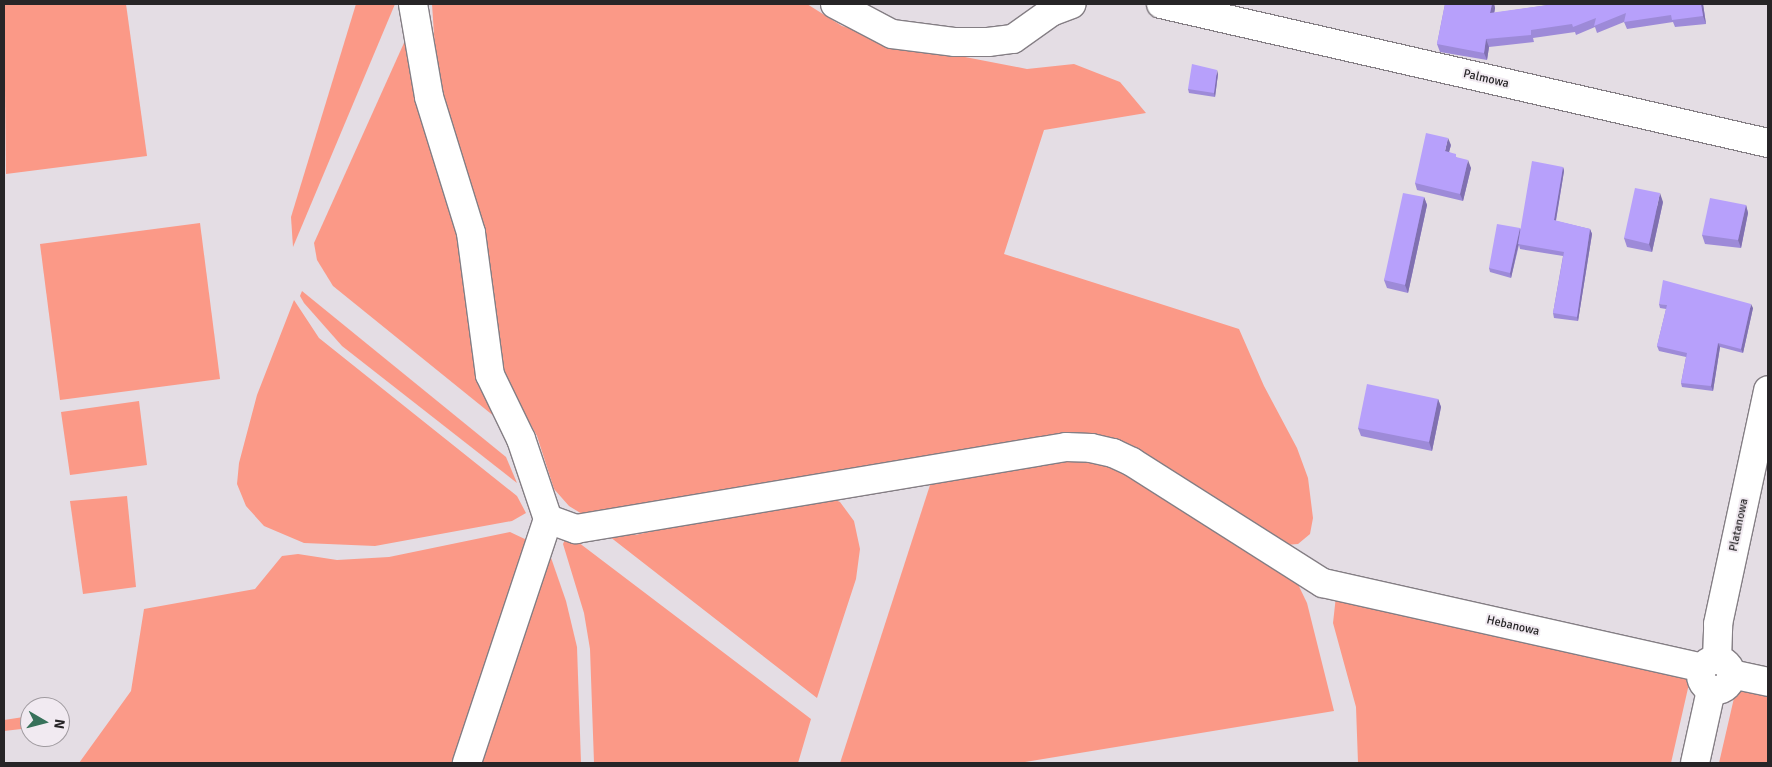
<!DOCTYPE html>
<style>
body{margin:0}
#map{position:relative;width:1772px;height:767px;overflow:hidden;background:#e4dde4;font-family:Signika,sans-serif}
div>[style]{position:absolute}
.green>*{inset:0;background:#fb9987}
.roads{filter:drop-shadow(1px 0 #847e84) drop-shadow(-1px 0 #847e84) drop-shadow(0 1px #847e84) drop-shadow(0 -1px #847e84)}
.minor>*{height:28px;margin:-14px;padding:0 14px;transform-origin:14px;border-radius:14px;background:#fff}
.minor>.ring{margin:-14px;padding:0;box-sizing:content-box;background:none;border:28px solid #fff;border-radius:50%}
.wall>*{inset:0;background:#9d8ad8}
.shaded-wall>*{inset:0;background:#8070b0}
.building>*{inset:0;background:#b7a0fb}
span{translate:-50% -50%;white-space:nowrap;text-align:center;line-height:1.15;-webkit-text-stroke:4px #f1eaf1;paint-order:stroke}
.street-label{font-size:12px;color:#272527}
.frame{position:absolute;inset:0;border:5px solid #272527;pointer-events:none}
.north{position:absolute;left:20px;top:697px;width:50px;height:50px;box-sizing:border-box;background:#f1eaf1;border:1px solid #a09ba0;border-radius:50%;rotate:98deg;font-size:14px;font-weight:700;line-height:20px;text-align:center;color:#272527}
.north::after{content:'';display:block;margin:auto;width:18px;height:22px;background:#37715a;clip-path:polygon(50% 0,100% 100%,50% 72%,0 100%)}
</style>
<div id="map">
<div class="green">
<div style="clip-path:polygon(4px 4px,126px 4px,147px 156px,6px 174px)"></div>
<div style="clip-path:polygon(356px 4px,395px 4px,293px 247px,291px 217px)"></div>
<div style="clip-path:polygon(432px 4px,807px 4px,842px 26px,908px 46px,1027px 69px,1074px 64px,1120px 82px,1146px 113px,1044px 130px,1004px 254px,1239px 329px,1264px 386px,1297px 448px,1308px 478px,1313px 518px,1310px 534px,1298px 544px,1285px 545px,1120px 445px,587px 517px,569px 506px,554px 489px,537px 436px,499px 367px,438px 94px)"></div>
<div style="clip-path:polygon(408px 34px,453px 207px,495px 417px,333px 286px,317px 260px,314px 243px)"></div>
<div style="clip-path:polygon(200px 223px,220px 379px,60px 400px,40px 244px)"></div>
<div style="clip-path:polygon(302px 291px,506px 457px,517px 483px,342px 346px,304px 303px,300px 296px)"></div>
<div style="clip-path:polygon(294px 300px,319px 338px,517px 496px,526px 513px,512px 521px,375px 546px,304px 543px,264px 526px,246px 506px,237px 484px,239px 463px,257px 395px)"></div>
<div style="clip-path:polygon(139px 401px,147px 465px,70px 475px,61px 412px)"></div>
<div style="clip-path:polygon(1062px 455px,1114px 465px,1294px 576px,1307px 603px,1334px 711px,1019px 763px,840px 763px,931px 482px)"></div>
<div style="clip-path:polygon(823px 495px,840px 502px,854px 521px,860px 549px,856px 579px,817px 698px,605px 533px,635px 535px)"></div>
<div style="clip-path:polygon(127px 496px,136px 587px,83px 594px,70px 501px)"></div>
<div style="clip-path:polygon(510px 532px,529px 541px,454px 763px,79px 763px,131px 691px,144px 609px,255px 589px,282px 556px,298px 554px,337px 560px,389px 557px)"></div>
<div style="clip-path:polygon(570px 536px,811px 719px,798px 763px,594px 763px,590px 649px,584px 613px,563px 544px,566px 537px)"></div>
<div style="clip-path:polygon(549px 552px,566px 601px,577px 647px,581px 763px,474px 763px)"></div>
<div style="clip-path:polygon(1336px 596px,1691px 675px,1671px 763px,1358px 763px,1356px 707px,1333px 623px)"></div>
<div style="clip-path:polygon(1737px 685px,1768px 692px,1768px 763px,1719px 763px)"></div>
<div style="clip-path:polygon(30px 716px,30px 728px,4px 731px,4px 720px)"></div>
</div>
<div class="roads">
<div class="minor">
<div style="left:413px;top:4px;width:94px;rotate:80.2deg"></div>
<div style="left:429px;top:97px;width:142px;rotate:72.8deg"></div>
<div style="left:471px;top:233px;width:143px;rotate:82.4deg"></div>
<div style="left:490px;top:375px;width:71px;rotate:64.2deg"></div>
<div style="left:521px;top:439px;width:84px;rotate:71.4deg"></div>
<div style="left:548px;top:519px;width:257px;rotate:108.4deg"></div>
<div style="left:835px;top:4px;width:64px;rotate:27.8deg"></div>
<div style="left:892px;top:34px;width:64px;rotate:7.2deg"></div>
<div style="left:955px;top:42px;width:33px"></div>
<div style="left:988px;top:42px;width:25px;rotate:-7deg"></div>
<div style="left:1013px;top:39px;width:47px;rotate:-35.4deg"></div>
<div style="left:1051px;top:12px;width:22px;rotate:-21deg"></div>
<div style="left:1161px;top:4px;width:623px;rotate:12.9deg"></div>
<div style="left:548px;top:519px;width:30px;rotate:20deg"></div>
<div style="left:576px;top:529px;width:497px;rotate:-9.5deg"></div>
<div style="left:1066px;top:447px;width:25px;rotate:2deg"></div>
<div style="left:1091px;top:448px;width:23px;rotate:13deg"></div>
<div style="left:1113px;top:453px;width:21px;rotate:25deg"></div>
<div style="left:1132px;top:462px;width:226px;rotate:32.4deg"></div>
<div style="left:1323px;top:583px;width:388px;rotate:12.6deg"></div>
<div class="ring" style="left:1701px;top:660px;width:2px;height:2px"></div>
<div style="left:1717px;top:660px;width:36px;rotate:-88deg"></div>
<div style="left:1718px;top:624px;width:239px;rotate:-77.9deg"></div>
<div style="left:1731px;top:674px;width:38px;rotate:12deg"></div>
<div style="left:1695px;top:763px;width:75px;rotate:-77.6deg"></div>
</div>
</div>
<div class="wall">
<div style="clip-path:polygon(1445px 4px,1494px 4px,1495px 8px,1494px 13px,1555px 4px,1703px 4px,1706px 24px,1675px 27px,1673px 22px,1627px 29px,1624px 22px,1597px 33px,1595px 27px,1576px 35px,1575px 32px,1533px 38px,1534px 42px,1489px 47px,1487px 60px,1440px 52px,1437px 44px)"></div>
<div style="clip-path:polygon(1218px 74px,1215px 97px,1189px 93px,1188px 89px)"></div>
<div style="clip-path:polygon(1451px 145px,1449px 152px,1471px 168px,1463px 201px,1417px 190px,1415px 183px)"></div>
<div style="clip-path:polygon(1563px 167px,1564px 171px,1556px 221px,1590px 229px,1592px 234px,1578px 321px,1554px 318px,1553px 313px,1563px 256px,1520px 249px,1519px 245px,1511px 278px,1490px 272px,1489px 268px,1520px 228px,1521px 230px)"></div>
<div style="clip-path:polygon(1424px 197px,1427px 205px,1408px 293px,1387px 288px,1384px 280px)"></div>
<div style="clip-path:polygon(1663px 202px,1652px 252px,1627px 247px,1624px 238px)"></div>
<div style="clip-path:polygon(1746px 205px,1748px 213px,1741px 248px,1705px 244px,1702px 235px)"></div>
<div style="clip-path:polygon(1659px 304px,1753px 308px,1743px 353px,1720px 347px,1713px 391px,1682px 387px,1681px 383px,1686px 357px,1659px 351px,1657px 346px,1666px 309px,1660px 308px)"></div>
<div style="clip-path:polygon(1438px 399px,1441px 407px,1432px 451px,1361px 436px,1358px 428px)"></div>
</div>
<div class="shaded-wall">
<div style="clip-path:polygon(1492px 4px,1494px 4px,1495px 8px,1493px 21px,1490px 13px)"></div>
<div style="clip-path:polygon(1701px 4px,1703px 4px,1706px 24px,1703px 16px)"></div>
<div style="clip-path:polygon(1486px 39px,1489px 47px,1487px 60px,1484px 53px)"></div>
<div style="clip-path:polygon(1217px 70px,1218px 74px,1215px 97px,1214px 93px)"></div>
<div style="clip-path:polygon(1448px 138px,1451px 145px,1447px 159px,1445px 151px)"></div>
<div style="clip-path:polygon(1468px 160px,1471px 168px,1463px 201px,1460px 194px)"></div>
<div style="clip-path:polygon(1563px 167px,1564px 171px,1555px 225px,1554px 220px)"></div>
<div style="clip-path:polygon(1660px 193px,1663px 202px,1652px 252px,1649px 244px)"></div>
<div style="clip-path:polygon(1424px 197px,1427px 205px,1408px 293px,1405px 285px)"></div>
<div style="clip-path:polygon(1746px 205px,1748px 213px,1741px 248px,1738px 240px)"></div>
<div style="clip-path:polygon(1520px 228px,1521px 233px,1511px 278px,1510px 273px)"></div>
<div style="clip-path:polygon(1590px 229px,1592px 234px,1578px 321px,1577px 317px)"></div>
<div style="clip-path:polygon(1751px 304px,1753px 308px,1743px 353px,1741px 349px)"></div>
<div style="clip-path:polygon(1718px 343px,1720px 347px,1713px 391px,1711px 386px)"></div>
<div style="clip-path:polygon(1438px 399px,1441px 407px,1432px 451px,1429px 442px)"></div>
</div>
<div class="building">
<div style="clip-path:polygon(1445px 4px,1492px 4px,1490px 13px,1555px 4px,1701px 4px,1703px 16px,1672px 20px,1671px 15px,1624px 22px,1626px 13px,1594px 26px,1596px 18px,1573px 27px,1572px 24px,1531px 30px,1531px 35px,1486px 39px,1484px 53px,1437px 44px)"></div>
<div style="clip-path:polygon(1192px 64px,1217px 70px,1214px 93px,1188px 89px)"></div>
<div style="clip-path:polygon(1426px 133px,1448px 138px,1445px 151px,1456px 154px,1456px 157px,1468px 160px,1460px 194px,1415px 183px)"></div>
<div style="clip-path:polygon(1532px 161px,1563px 167px,1554px 220px,1590px 229px,1577px 317px,1553px 313px,1564px 252px,1518px 244px)"></div>
<div style="clip-path:polygon(1635px 188px,1660px 193px,1649px 244px,1624px 238px)"></div>
<div style="clip-path:polygon(1403px 193px,1424px 197px,1405px 285px,1384px 280px)"></div>
<div style="clip-path:polygon(1710px 198px,1746px 205px,1738px 240px,1702px 235px)"></div>
<div style="clip-path:polygon(1497px 224px,1520px 228px,1510px 273px,1489px 268px)"></div>
<div style="clip-path:polygon(1663px 280px,1751px 304px,1741px 349px,1718px 343px,1711px 386px,1681px 383px,1687px 353px,1657px 346px,1667px 305px,1659px 304px)"></div>
<div style="clip-path:polygon(1367px 384px,1438px 399px,1429px 442px,1358px 428px)"></div>
</div>
<div class="street-label">
<span style="left:1486px;top:79px;rotate:13deg">Palmowa</span>
<span style="left:1739px;top:525px;rotate:-78deg">Platanowa</span>
<span style="left:1513px;top:626px;rotate:13deg">Hebanowa</span>
</div>
<div class="frame"></div>
<div class="north">N</div>
</div>
